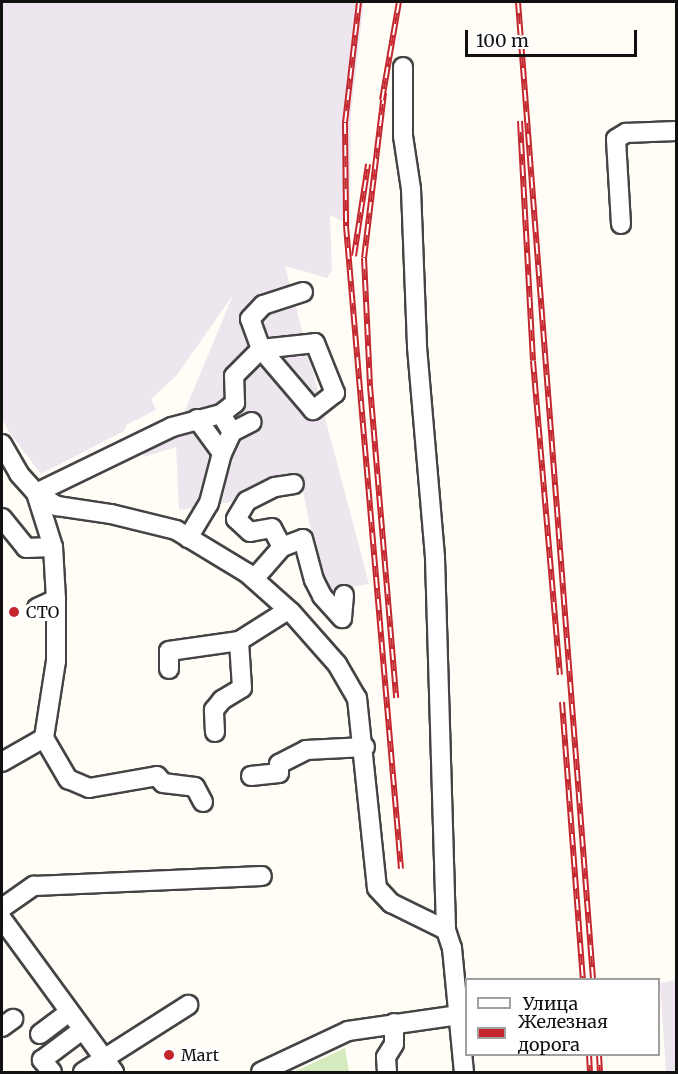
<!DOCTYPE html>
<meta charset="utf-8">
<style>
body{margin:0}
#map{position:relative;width:678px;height:1074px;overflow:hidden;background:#fffdf5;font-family:Merriweather,serif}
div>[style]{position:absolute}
.industrial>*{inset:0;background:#eee6ef}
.green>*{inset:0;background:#d5ebbd}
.roads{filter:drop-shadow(2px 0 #444) drop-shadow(-2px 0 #444) drop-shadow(0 2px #444) drop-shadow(0 -2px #444)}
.minor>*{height:18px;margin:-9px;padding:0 9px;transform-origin:9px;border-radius:9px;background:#fff}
.rail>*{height:6px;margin-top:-3px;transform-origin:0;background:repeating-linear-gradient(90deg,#fff 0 11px,#c4262e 0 22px);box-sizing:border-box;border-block:2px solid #c4262e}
.dots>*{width:16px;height:16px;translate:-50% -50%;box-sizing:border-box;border:3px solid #fff;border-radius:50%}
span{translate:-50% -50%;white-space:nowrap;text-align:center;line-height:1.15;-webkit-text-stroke:6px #fff;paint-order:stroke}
.poi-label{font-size:16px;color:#111}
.left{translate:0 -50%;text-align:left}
.frame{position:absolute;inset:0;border:3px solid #111;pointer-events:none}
.legend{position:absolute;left:465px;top:978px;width:195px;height:78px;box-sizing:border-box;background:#fff;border:2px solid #a0a0a0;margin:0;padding:8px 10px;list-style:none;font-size:18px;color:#111}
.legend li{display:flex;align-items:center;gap:12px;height:30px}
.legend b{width:30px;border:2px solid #a0a0a0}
.scale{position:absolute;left:465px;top:30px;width:172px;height:27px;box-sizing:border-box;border:3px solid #111;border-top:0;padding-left:8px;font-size:18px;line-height:21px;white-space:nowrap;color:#111;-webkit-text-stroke:4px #fff;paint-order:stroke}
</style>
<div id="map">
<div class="industrial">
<div style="clip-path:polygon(2px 2px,364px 2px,351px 112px,350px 225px,330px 215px,332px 270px,327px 278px,285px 266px,369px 584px,323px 592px,303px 491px,179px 510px,176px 447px,144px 457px,140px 444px,178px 427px,233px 295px,177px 375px,151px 399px,156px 410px,126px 425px,124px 431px,41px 474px,9px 432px,2px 419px)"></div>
<div style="clip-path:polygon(676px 980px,676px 1072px,666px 1072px,660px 983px)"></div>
</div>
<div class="green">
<div style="clip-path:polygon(345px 1048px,349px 1072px,294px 1072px)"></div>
</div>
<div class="roads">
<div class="minor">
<div style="left:403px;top:67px;width:69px;rotate:90deg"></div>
<div style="left:403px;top:136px;width:54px;rotate:81.4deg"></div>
<div style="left:411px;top:189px;width:158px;rotate:87.8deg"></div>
<div style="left:417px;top:347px;width:212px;rotate:85.1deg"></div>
<div style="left:435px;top:558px;width:372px;rotate:88.3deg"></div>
<div style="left:621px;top:224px;width:85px;rotate:-93.4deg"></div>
<div style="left:616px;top:139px;width:12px;rotate:-31deg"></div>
<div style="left:626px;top:133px;width:50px;rotate:-2.3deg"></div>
<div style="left:315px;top:343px;width:54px;rotate:68.2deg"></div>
<div style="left:335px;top:393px;width:28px;rotate:142deg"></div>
<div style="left:313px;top:410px;width:80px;rotate:-130.4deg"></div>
<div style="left:261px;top:349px;width:54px;rotate:-6.3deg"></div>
<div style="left:221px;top:414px;width:18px;rotate:-38deg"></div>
<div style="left:235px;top:403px;width:27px;rotate:-92deg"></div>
<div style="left:234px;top:376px;width:38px;rotate:-45deg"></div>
<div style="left:261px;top:349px;width:32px;rotate:-110deg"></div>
<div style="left:250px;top:319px;width:19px;rotate:-47deg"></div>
<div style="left:263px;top:305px;width:42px;rotate:-18deg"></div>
<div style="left:197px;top:419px;width:42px;rotate:53.7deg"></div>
<div style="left:232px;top:432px;width:22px;rotate:-27deg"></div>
<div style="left:2px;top:444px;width:34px;rotate:60deg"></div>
<div style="left:19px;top:474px;width:25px;rotate:48deg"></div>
<div style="left:36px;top:493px;width:57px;rotate:72.5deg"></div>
<div style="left:53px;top:547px;width:52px;rotate:86.7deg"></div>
<div style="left:56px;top:599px;width:62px;rotate:90deg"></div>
<div style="left:56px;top:661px;width:78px;rotate:98.9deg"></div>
<div style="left:44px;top:738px;width:48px;rotate:150.3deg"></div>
<div style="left:36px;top:493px;width:25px;rotate:32deg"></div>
<div style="left:57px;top:506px;width:55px;rotate:8.4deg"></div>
<div style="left:111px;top:514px;width:67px;rotate:13.8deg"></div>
<div style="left:176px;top:530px;width:83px;rotate:31.2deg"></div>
<div style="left:247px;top:573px;width:59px;rotate:41.6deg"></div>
<div style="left:291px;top:612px;width:69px;rotate:48.5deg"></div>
<div style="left:337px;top:664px;width:39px;rotate:60deg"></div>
<div style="left:357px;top:698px;width:191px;rotate:84deg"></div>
<div style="left:377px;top:888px;width:21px;rotate:47deg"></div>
<div style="left:391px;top:903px;width:61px;rotate:26.1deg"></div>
<div style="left:446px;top:930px;width:19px;rotate:72deg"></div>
<div style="left:452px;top:948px;width:125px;rotate:84.5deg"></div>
<div style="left:36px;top:493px;width:151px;rotate:-25.9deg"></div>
<div style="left:172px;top:427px;width:51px;rotate:-14.9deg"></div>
<div style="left:221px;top:414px;width:21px;rotate:59deg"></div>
<div style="left:232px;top:432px;width:23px;rotate:115deg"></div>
<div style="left:222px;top:453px;width:52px;rotate:104.6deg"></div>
<div style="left:209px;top:503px;width:41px;rotate:121deg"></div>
<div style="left:2px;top:518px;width:38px;rotate:51deg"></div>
<div style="left:26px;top:548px;width:27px;rotate:-2deg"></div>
<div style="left:282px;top:547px;width:22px;rotate:-21deg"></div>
<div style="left:303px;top:539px;width:42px;rotate:75deg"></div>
<div style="left:314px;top:580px;width:18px;rotate:63deg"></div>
<div style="left:322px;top:596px;width:30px;rotate:48deg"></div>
<div style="left:342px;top:618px;width:23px;rotate:-85deg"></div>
<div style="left:254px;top:579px;width:43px;rotate:-48.8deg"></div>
<div style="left:282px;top:547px;width:21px;rotate:-118deg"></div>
<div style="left:272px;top:528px;width:22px;rotate:170deg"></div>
<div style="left:250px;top:532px;width:19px;rotate:-137deg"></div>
<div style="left:236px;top:519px;width:21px;rotate:-59deg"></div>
<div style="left:247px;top:501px;width:31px;rotate:-27deg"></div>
<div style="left:275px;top:487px;width:19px;rotate:-9deg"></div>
<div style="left:37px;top:608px;width:21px;rotate:-25deg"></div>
<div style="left:169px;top:669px;width:18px;rotate:-90deg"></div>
<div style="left:169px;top:651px;width:71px;rotate:-8.1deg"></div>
<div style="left:215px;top:732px;width:22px;rotate:-93deg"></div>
<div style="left:214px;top:710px;width:13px;rotate:-51deg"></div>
<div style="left:222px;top:700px;width:23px;rotate:-31deg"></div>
<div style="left:242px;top:688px;width:47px;rotate:-93.7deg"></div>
<div style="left:239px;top:641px;width:58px;rotate:-32.3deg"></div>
<div style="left:44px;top:738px;width:48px;rotate:59.7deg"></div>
<div style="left:68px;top:779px;width:23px;rotate:23deg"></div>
<div style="left:89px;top:788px;width:69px;rotate:-10deg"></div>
<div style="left:157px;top:776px;width:9px;rotate:49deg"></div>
<div style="left:163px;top:783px;width:32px;rotate:7deg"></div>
<div style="left:195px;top:787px;width:17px;rotate:62deg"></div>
<div style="left:251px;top:776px;width:28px;rotate:-6deg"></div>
<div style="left:279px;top:773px;width:9px;rotate:-90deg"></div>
<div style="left:279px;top:764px;width:30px;rotate:-27deg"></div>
<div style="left:306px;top:750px;width:59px;rotate:-2.9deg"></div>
<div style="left:2px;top:908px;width:39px;rotate:-35deg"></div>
<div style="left:34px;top:886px;width:228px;rotate:-2.5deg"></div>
<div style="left:2px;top:919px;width:190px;rotate:53.8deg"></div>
<div style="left:2px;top:1027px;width:14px;rotate:-36deg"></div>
<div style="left:40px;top:1034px;width:36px;rotate:-37deg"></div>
<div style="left:52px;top:1072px;width:16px;rotate:-130deg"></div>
<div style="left:42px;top:1060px;width:50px;rotate:-36.9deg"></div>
<div style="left:83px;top:1072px;width:125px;rotate:-32.5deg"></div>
<div style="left:261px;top:1072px;width:96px;rotate:-25.2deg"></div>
<div style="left:348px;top:1031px;width:112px;rotate:-8.2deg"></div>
<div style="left:387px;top:1072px;width:15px;rotate:-94deg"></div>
<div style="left:386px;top:1057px;width:15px;rotate:-58deg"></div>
<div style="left:394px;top:1044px;width:21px;rotate:-90deg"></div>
</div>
</div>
<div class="rail">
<div style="left:359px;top:2px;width:122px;rotate:96.6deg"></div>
<div style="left:345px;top:123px;width:103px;rotate:89.4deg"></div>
<div style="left:346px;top:226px;width:645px;rotate:85.11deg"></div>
<div style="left:518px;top:2px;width:981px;rotate:85.61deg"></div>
<div style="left:384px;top:93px;width:166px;rotate:96.9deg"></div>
<div style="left:364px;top:258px;width:128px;rotate:87.3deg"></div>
<div style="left:370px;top:386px;width:313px;rotate:85.2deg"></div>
<div style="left:382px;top:100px;width:99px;rotate:-80.2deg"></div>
<div style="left:520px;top:121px;width:240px;rotate:86.9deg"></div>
<div style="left:533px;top:361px;width:315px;rotate:85.1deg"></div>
<div style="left:354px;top:256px;width:93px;rotate:-81.3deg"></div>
<div style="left:562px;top:702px;width:279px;rotate:85.7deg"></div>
<div style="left:589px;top:1054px;width:18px;rotate:87deg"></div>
<div style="left:599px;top:1054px;width:18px;rotate:87deg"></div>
</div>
<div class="dots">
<div style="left:14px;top:612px;background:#c4262e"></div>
<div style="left:169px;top:1055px;background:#c4262e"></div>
</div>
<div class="poi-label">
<span class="left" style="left:26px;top:612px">СТО</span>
<span class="left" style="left:181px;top:1055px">Mart</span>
</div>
<div class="frame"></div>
<ul class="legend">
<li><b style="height:8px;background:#fff"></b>Улица</li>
<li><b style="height:8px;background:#c4262e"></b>Железная дорога</li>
</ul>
<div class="scale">100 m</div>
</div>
